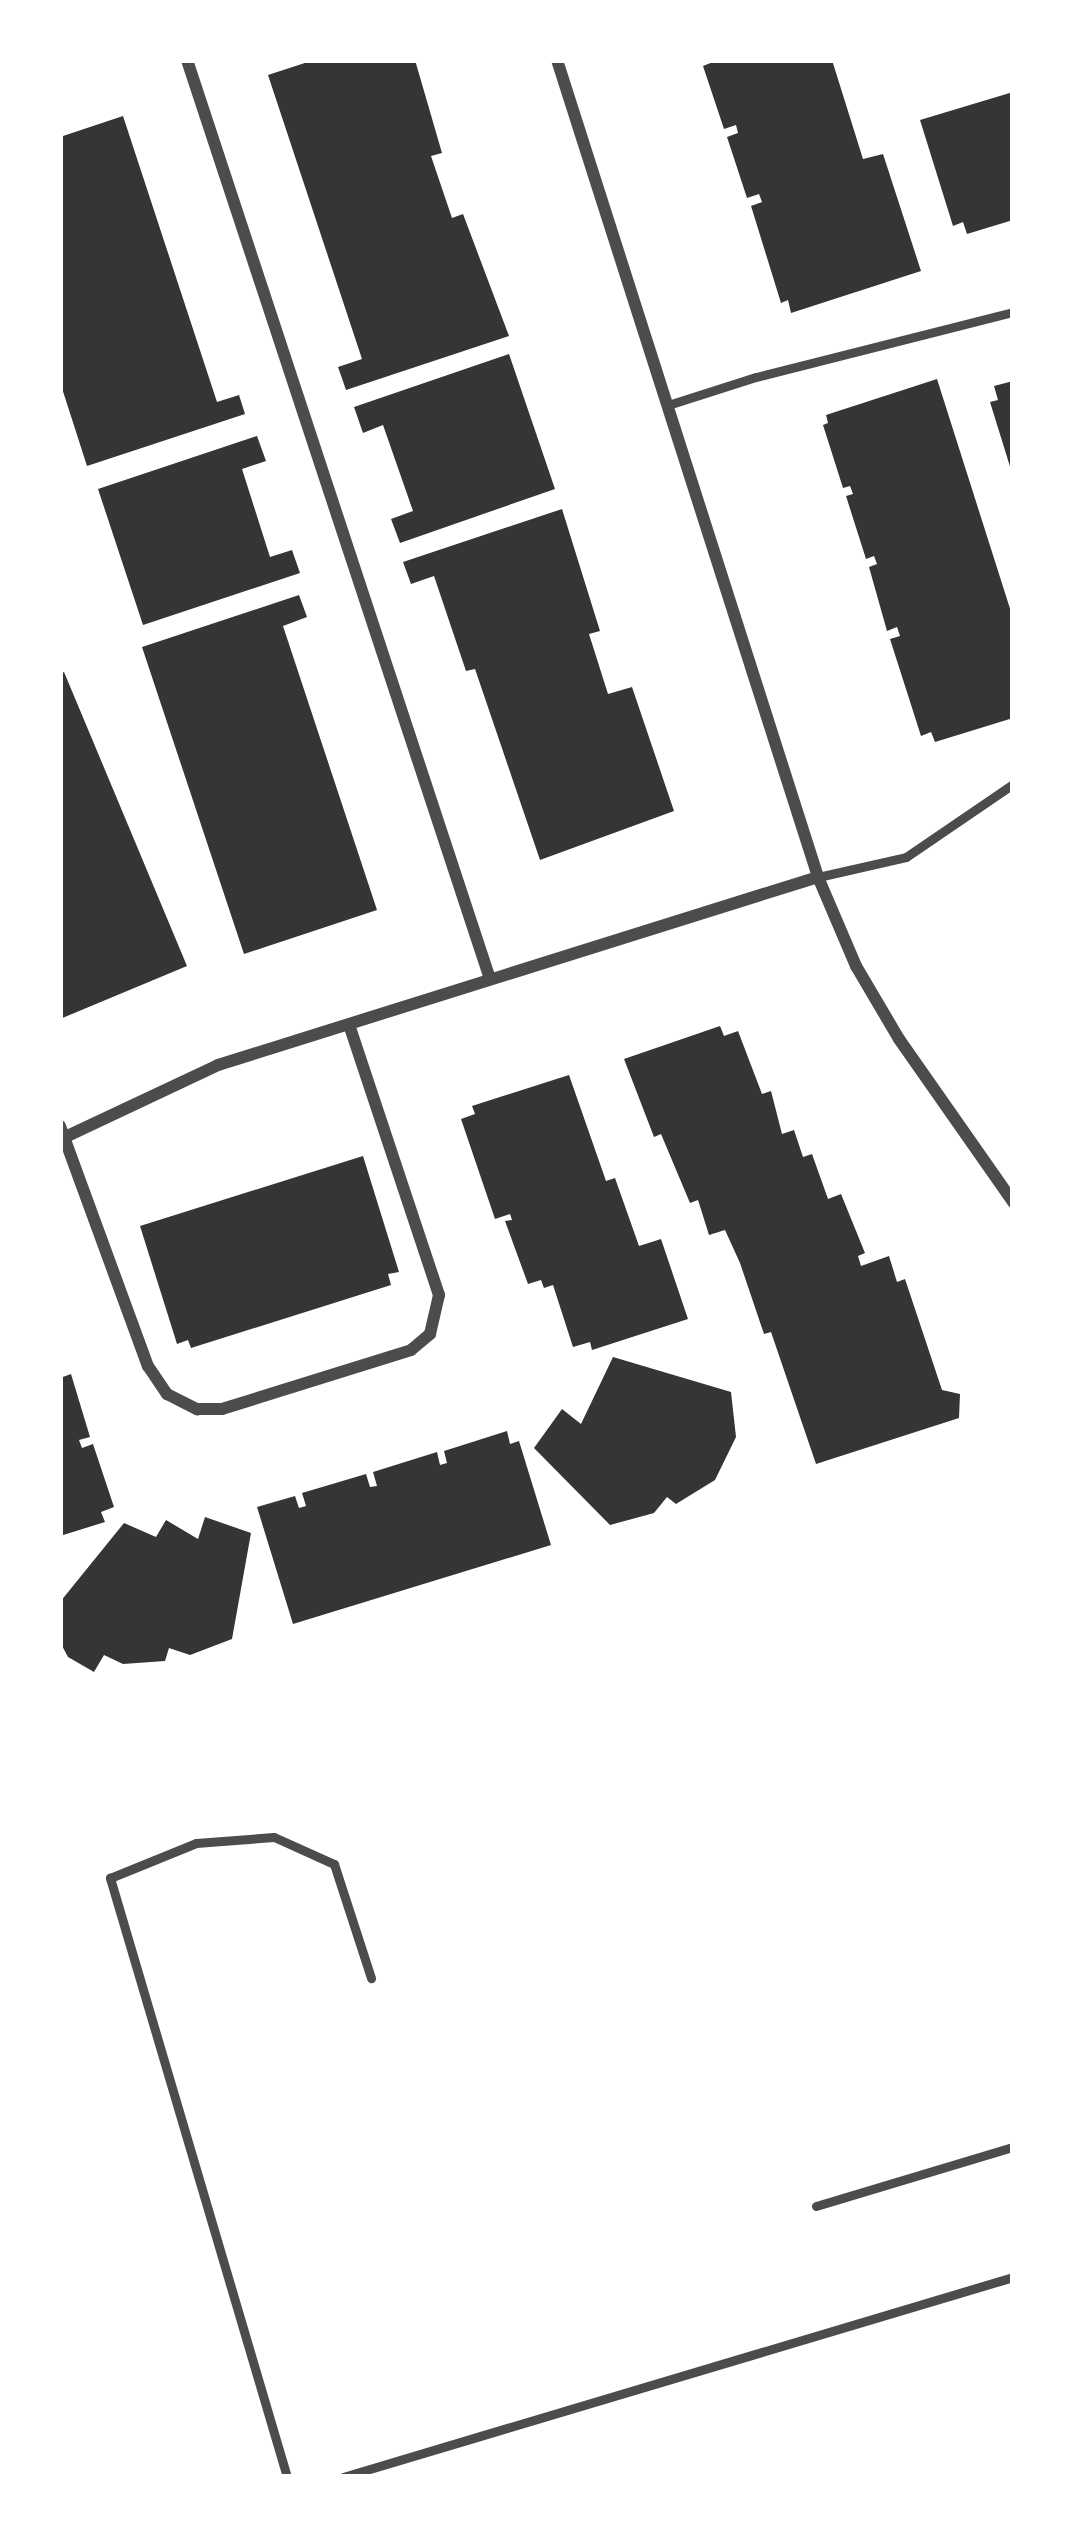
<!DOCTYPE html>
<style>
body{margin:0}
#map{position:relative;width:1073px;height:2537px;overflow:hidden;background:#fff;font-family:"Nunito Sans",sans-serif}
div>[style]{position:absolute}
.building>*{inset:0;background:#353535}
.service>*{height:9px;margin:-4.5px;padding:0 4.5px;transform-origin:4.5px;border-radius:4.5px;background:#4c4c4c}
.minor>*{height:12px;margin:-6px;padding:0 6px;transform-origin:6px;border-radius:6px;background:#4c4c4c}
span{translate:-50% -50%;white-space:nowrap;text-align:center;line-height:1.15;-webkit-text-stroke:9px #fff;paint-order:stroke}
.frame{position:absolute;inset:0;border:63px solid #fff;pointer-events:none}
</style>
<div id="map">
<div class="building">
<div style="clip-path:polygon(314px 60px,415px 60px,442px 153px,431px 156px,452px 218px,463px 214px,509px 336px,346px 390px,338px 367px,362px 359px,268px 75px)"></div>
<div style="clip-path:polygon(718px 60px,832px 60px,863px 159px,883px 154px,921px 271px,791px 313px,788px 300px,781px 303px,751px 206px,762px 202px,759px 194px,747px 198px,727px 137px,738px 133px,736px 125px,724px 129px,703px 66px)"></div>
<div style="clip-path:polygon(1013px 92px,1013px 220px,967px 234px,963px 222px,953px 226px,920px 120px)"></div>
<div style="clip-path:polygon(123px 116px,217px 402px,239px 395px,245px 414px,87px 466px,60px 382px,60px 137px)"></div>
<div style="clip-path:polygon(509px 354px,555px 489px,400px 543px,391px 519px,413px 511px,383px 425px,363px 433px,354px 407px)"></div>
<div style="clip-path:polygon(937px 379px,1013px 618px,1013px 718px,935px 742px,931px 732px,921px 736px,890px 639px,900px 636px,897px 627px,887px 631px,869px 567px,877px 564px,874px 556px,866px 559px,846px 496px,853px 494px,850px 486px,843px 488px,823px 425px,828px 423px,826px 415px)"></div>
<div style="clip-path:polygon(1013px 381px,1013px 472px,1012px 473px,990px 402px,998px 400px,994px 386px)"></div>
<div style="clip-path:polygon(257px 436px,266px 461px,242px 469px,270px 557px,292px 550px,300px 573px,143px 625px,98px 489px)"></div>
<div style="clip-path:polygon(562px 509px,600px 631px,589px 634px,608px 694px,632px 687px,674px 811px,540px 860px,475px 669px,466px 671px,434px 576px,411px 584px,403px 562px)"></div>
<div style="clip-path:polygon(299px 595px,307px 617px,283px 626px,377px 910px,244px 954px,142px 647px)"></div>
<div style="clip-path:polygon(64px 672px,187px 966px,60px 1019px,60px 674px)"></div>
<div style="clip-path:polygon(720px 1026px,724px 1036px,738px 1031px,762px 1094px,771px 1091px,782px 1134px,794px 1130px,803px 1157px,812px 1154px,828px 1199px,841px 1194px,865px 1253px,858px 1256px,861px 1266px,889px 1256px,897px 1282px,905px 1279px,942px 1390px,960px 1394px,959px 1418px,816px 1464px,771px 1332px,764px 1334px,740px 1263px,725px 1230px,709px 1235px,698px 1200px,690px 1203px,661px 1134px,654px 1137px,624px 1059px)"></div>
<div style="clip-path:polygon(569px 1075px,606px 1181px,615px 1178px,639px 1246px,661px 1239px,688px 1319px,592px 1350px,590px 1342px,573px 1347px,553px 1285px,544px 1288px,541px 1280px,528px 1284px,505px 1221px,512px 1220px,510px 1214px,495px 1219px,461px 1119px,475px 1114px,472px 1106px)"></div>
<div style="clip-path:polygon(363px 1156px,399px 1272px,388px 1274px,391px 1285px,191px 1348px,188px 1340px,177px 1344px,140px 1226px)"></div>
<div style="clip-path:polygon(613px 1357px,731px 1392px,736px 1437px,715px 1480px,676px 1504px,667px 1497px,654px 1513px,610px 1525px,534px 1448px,562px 1409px,581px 1424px)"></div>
<div style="clip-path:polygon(71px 1374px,90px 1437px,79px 1440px,82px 1448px,93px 1444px,114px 1507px,101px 1512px,105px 1522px,60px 1536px,60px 1378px)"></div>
<div style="clip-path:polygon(507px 1431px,510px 1444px,519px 1441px,551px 1545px,293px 1624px,257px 1507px,295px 1496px,299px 1508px,306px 1506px,302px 1493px,366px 1474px,370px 1487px,377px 1486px,373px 1472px,437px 1452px,440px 1465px,447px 1463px,444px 1451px)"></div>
<div style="clip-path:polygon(205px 1517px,251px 1533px,232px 1639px,190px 1655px,169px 1648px,165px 1661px,123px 1664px,104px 1655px,94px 1672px,68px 1657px,60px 1642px,60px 1602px,124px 1523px,156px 1537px,166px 1520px,198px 1539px)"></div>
</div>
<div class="service">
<div style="left:668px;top:405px;width:92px;rotate:-17.7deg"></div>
<div style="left:756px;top:377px;width:265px;rotate:-14.2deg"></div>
<div style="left:818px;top:877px;width:90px;rotate:-12.8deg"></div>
<div style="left:906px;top:857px;width:130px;rotate:-34.3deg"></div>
<div style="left:816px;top:2206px;width:206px;rotate:-16.7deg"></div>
<div style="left:287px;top:2477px;width:625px;rotate:-106.46deg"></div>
<div style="left:110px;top:1878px;width:93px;rotate:-22.1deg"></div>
<div style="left:196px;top:1843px;width:78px;rotate:-4.4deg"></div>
<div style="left:274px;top:1837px;width:66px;rotate:24.2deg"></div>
<div style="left:334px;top:1864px;width:120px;rotate:72deg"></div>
<div style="left:343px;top:2477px;width:699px;rotate:-16.62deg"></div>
</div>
<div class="minor">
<div style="left:187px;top:60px;width:968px;rotate:71.75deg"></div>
<div style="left:557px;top:60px;width:858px;rotate:72.28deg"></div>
<div style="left:818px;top:877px;width:97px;rotate:66.9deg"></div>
<div style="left:856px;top:966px;width:85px;rotate:59.5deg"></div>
<div style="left:899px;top:1039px;width:199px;rotate:55deg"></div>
<div style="left:60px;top:1126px;width:256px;rotate:69.9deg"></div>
<div style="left:148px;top:1366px;width:34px;rotate:56deg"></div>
<div style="left:167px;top:1394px;width:34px;rotate:27deg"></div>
<div style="left:197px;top:1409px;width:25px"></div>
<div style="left:222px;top:1409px;width:198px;rotate:-17.3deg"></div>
<div style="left:411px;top:1350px;width:25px;rotate:-40deg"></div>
<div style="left:430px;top:1334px;width:40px;rotate:-77deg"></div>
<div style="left:439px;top:1295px;width:285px;rotate:-108.4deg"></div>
<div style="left:61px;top:1139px;width:174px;rotate:-25.2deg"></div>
<div style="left:218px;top:1065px;width:629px;rotate:-17.4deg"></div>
</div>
<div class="frame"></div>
</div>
